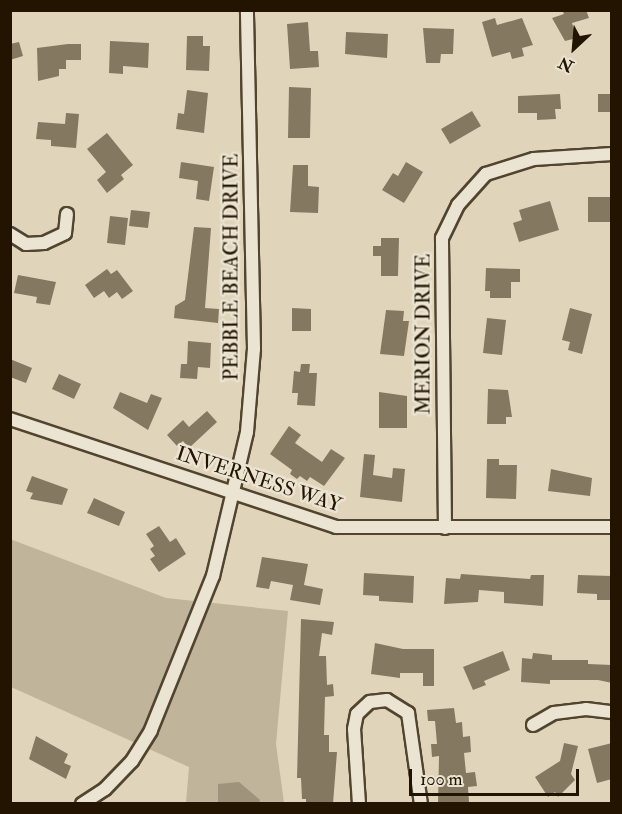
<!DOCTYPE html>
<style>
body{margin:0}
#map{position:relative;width:622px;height:814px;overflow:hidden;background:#e0d5ba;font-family:"IM FELL Double Pica",serif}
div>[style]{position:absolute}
.green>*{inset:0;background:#c0b49b}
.water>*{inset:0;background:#a0937b}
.building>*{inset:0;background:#857861}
.roads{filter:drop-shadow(2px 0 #52442f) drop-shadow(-2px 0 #52442f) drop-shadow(0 2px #52442f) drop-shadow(0 -2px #52442f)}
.minor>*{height:12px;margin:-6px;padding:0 6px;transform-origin:6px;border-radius:6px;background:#ebe4d2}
span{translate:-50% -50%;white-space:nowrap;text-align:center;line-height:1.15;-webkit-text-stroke:5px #ebe4d2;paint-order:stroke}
.street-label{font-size:20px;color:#231301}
.frame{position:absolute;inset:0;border:12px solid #231301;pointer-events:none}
.north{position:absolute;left:544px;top:18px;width:60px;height:60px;-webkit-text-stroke:4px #ebe4d2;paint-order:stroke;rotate:206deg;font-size:16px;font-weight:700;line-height:24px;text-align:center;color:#231301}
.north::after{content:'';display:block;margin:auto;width:21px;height:27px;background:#231301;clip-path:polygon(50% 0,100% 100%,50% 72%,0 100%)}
.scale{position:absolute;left:409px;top:769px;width:170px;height:27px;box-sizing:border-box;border:3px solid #231301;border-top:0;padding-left:8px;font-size:18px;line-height:21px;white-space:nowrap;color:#231301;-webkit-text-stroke:4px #ebe4d2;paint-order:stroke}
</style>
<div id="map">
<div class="green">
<div style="clip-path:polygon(10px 539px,166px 598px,288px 611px,276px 744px,284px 803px,186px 803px,189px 767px,11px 687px)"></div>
</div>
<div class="water">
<div style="clip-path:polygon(239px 782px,260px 800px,259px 803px,218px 803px,218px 784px)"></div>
</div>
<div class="building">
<div style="clip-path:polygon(562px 10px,586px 10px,589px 18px,572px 23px,577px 38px,565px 41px,552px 18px,564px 14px)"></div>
<div style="clip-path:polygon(495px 18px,497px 25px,522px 18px,533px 45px,522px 48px,524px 56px,512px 59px,510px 52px,492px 57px,482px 22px)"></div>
<div style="clip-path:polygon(308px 22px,310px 51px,318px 51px,319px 67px,290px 69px,287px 24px)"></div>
<div style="clip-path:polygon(423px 28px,454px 29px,453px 54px,441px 54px,440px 63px,426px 63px)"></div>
<div style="clip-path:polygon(346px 32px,388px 34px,387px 58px,345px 54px)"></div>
<div style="clip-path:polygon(187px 36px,203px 36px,203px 46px,210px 46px,209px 71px,186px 70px)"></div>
<div style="clip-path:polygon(110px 41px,149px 43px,148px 68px,123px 66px,123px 74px,109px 73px)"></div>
<div style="clip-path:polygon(19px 42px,23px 56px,10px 60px,10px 44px)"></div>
<div style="clip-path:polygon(68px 44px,81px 44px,81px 60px,66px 60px,66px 69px,59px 69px,59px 76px,38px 81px,37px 48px)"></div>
<div style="clip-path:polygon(289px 87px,311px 88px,310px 138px,288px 138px)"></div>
<div style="clip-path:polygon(187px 90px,208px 93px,204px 133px,176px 129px,178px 113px,184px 114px)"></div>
<div style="clip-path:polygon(560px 94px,561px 109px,555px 109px,556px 119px,537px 120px,537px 113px,518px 113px,518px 96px)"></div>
<div style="clip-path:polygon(598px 94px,612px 94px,612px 112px,598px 112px)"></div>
<div style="clip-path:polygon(472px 111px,481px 126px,450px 144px,441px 129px)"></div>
<div style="clip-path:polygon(66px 113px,79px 114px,76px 148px,51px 146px,51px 140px,36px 139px,38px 122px,65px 124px)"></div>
<div style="clip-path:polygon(107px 133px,133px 165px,121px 175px,124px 179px,107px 193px,97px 180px,106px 172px,87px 149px)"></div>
<div style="clip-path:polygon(181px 162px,214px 167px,209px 201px,196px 199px,198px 181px,179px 178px)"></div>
<div style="clip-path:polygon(406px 162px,423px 172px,404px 203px,382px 190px,393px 173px,398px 176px)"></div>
<div style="clip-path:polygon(293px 165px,308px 165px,308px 186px,319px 187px,318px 213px,290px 212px)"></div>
<div style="clip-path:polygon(588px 197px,612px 197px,612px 222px,588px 222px)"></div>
<div style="clip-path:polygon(550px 201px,559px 230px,519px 242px,513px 223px,522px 220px,519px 210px)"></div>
<div style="clip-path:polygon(131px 210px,150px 212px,148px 228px,129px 226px)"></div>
<div style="clip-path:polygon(110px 216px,128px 218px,125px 245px,107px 243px)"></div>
<div style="clip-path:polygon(194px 227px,211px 228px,205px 308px,219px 309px,218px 323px,174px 318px,175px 306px,185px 300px)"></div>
<div style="clip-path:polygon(381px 238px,399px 238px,398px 276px,381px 276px,381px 256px,373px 256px,373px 246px,381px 246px)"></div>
<div style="clip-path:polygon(486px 268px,520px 269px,520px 282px,511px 282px,511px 298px,490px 298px,490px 291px,485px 291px)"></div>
<div style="clip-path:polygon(107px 269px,111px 274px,117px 270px,133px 291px,122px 299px,117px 292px,109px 298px,104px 291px,94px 298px,85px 285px)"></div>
<div style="clip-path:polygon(18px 275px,56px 282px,50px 305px,36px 303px,37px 297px,14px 293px)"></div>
<div style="clip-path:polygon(292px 308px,311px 309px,311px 331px,292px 331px)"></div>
<div style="clip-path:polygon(570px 308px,592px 314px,582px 354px,568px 350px,570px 342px,562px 340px)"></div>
<div style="clip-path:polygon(386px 310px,404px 311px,403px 321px,409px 321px,404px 356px,380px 354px)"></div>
<div style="clip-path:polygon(487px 318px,506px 320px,502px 355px,483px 353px)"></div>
<div style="clip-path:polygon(188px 341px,211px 343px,210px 368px,198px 367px,197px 379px,180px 378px,181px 364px,187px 364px)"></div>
<div style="clip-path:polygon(10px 359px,32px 368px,26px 383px,10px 377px)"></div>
<div style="clip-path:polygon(301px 364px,310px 364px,309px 373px,317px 373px,315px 406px,297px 405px,298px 393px,292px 393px,294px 371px,300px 372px)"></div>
<div style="clip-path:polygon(59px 374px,81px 384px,74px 399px,52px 389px)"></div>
<div style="clip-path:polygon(488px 389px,508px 390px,512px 417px,506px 417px,506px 424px,487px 424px)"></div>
<div style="clip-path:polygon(120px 392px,147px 403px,151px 394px,162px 398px,148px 430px,113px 408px)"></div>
<div style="clip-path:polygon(379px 392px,407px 396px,407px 428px,379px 428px)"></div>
<div style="clip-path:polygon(207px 411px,217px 422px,189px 448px,183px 441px,177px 446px,167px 435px,183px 420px,189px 427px)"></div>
<div style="clip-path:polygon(289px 426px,301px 435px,295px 443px,322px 462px,331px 449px,345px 458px,324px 486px,310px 477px,307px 481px,300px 476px,297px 479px,290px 474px,292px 470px,270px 454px)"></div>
<div style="clip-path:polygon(364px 454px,375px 455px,373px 475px,392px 478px,393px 468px,405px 469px,402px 502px,360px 497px)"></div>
<div style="clip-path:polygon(487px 459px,499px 459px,499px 465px,517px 465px,516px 499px,486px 498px)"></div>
<div style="clip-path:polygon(551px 469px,592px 478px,590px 496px,548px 491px)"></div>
<div style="clip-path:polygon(32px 476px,68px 489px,62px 505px,30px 499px,33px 493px,26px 491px)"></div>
<div style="clip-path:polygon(94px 498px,125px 512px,119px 526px,87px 513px)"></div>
<div style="clip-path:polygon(159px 526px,170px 542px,176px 538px,186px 554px,159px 572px,150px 559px,155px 556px,150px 549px,154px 546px,146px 534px)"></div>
<div style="clip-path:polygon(262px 557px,308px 564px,304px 585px,323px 589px,320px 605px,290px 600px,293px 585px,271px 581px,269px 589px,256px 587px)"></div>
<div style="clip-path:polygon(364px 573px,414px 576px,413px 603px,379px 601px,379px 596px,363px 595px)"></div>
<div style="clip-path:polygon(461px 574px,530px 579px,531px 575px,544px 575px,543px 606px,504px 603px,504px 592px,479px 590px,478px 602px,444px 604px,446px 578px,460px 579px)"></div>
<div style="clip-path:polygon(578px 575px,612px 576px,612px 600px,597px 600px,597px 594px,577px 593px)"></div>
<div style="clip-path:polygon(301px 619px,334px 622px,332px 635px,322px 633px,319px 656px,326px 656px,327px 685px,333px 684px,334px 696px,325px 697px,324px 735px,329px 735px,329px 752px,337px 752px,333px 804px,306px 804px,306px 799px,302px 799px,301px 778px,297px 778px)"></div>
<div style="clip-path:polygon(375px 643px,403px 649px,434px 649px,434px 686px,423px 686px,423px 673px,400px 673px,400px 678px,371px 674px)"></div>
<div style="clip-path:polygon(503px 651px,510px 670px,484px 681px,486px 685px,473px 690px,463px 667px)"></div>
<div style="clip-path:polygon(533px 653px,552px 655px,552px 660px,588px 660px,588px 664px,612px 665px,612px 683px,598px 680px,550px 680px,550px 684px,521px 682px,522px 658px,532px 659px)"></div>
<div style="clip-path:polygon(454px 708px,456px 723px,462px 722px,463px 737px,470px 736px,471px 752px,464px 753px,466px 773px,475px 772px,477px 786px,468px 787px,469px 802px,438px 804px,439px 756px,432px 757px,431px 744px,437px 744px,435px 721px,428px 721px,427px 710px)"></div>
<div style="clip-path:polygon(36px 736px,68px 754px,64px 763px,71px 766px,66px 779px,29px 759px)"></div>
<div style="clip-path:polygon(564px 743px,578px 746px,571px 774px,575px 780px,558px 797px,555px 792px,548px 797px,535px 777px,560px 761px)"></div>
<div style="clip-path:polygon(612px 743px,612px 779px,597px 783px,588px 749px)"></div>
</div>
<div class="roads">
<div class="minor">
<div style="left:10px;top:234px;width:19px;rotate:32deg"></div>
<div style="left:26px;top:244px;width:18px;rotate:-3deg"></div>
<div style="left:44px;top:243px;width:23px;rotate:-25deg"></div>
<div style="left:65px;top:233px;width:19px;rotate:-84deg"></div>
<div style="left:10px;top:419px;width:343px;rotate:18.3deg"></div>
<div style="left:336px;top:527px;width:276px"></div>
<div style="left:445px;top:528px;width:290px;rotate:-90.6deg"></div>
<div style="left:442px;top:238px;width:37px;rotate:-64deg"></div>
<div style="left:458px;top:205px;width:42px;rotate:-47.9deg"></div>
<div style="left:486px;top:174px;width:50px;rotate:-17.4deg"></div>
<div style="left:534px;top:159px;width:78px;rotate:-3.7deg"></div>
<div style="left:533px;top:725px;width:24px;rotate:-30deg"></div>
<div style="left:554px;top:713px;width:32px;rotate:-7deg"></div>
<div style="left:586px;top:709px;width:26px;rotate:7deg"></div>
<div style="left:82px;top:804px;width:27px;rotate:-33deg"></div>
<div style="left:105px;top:789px;width:39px;rotate:-46deg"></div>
<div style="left:132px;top:761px;width:36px;rotate:-58deg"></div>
<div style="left:151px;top:730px;width:166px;rotate:-68.1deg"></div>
<div style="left:213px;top:576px;width:148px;rotate:-76.7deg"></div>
<div style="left:247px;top:432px;width:83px;rotate:-85.2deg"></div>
<div style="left:254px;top:349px;width:339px;rotate:-91.2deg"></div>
<div style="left:359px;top:804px;width:75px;rotate:-93.8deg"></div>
<div style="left:354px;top:729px;width:15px;rotate:-79deg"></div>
<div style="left:357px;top:714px;width:18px;rotate:-43deg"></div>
<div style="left:370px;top:702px;width:17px;rotate:-7deg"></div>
<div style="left:387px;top:700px;width:25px;rotate:32deg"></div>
<div style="left:408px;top:713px;width:92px;rotate:81.9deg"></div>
</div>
</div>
<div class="street-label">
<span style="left:231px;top:267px;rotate:-90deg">PEBBLE BEACH DRIVE</span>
<span style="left:423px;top:334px;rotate:-90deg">MERION DRIVE</span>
<span style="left:259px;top:479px;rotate:18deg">INVERNESS WAY</span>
</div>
<div class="frame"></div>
<div class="north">N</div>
<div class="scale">100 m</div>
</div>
